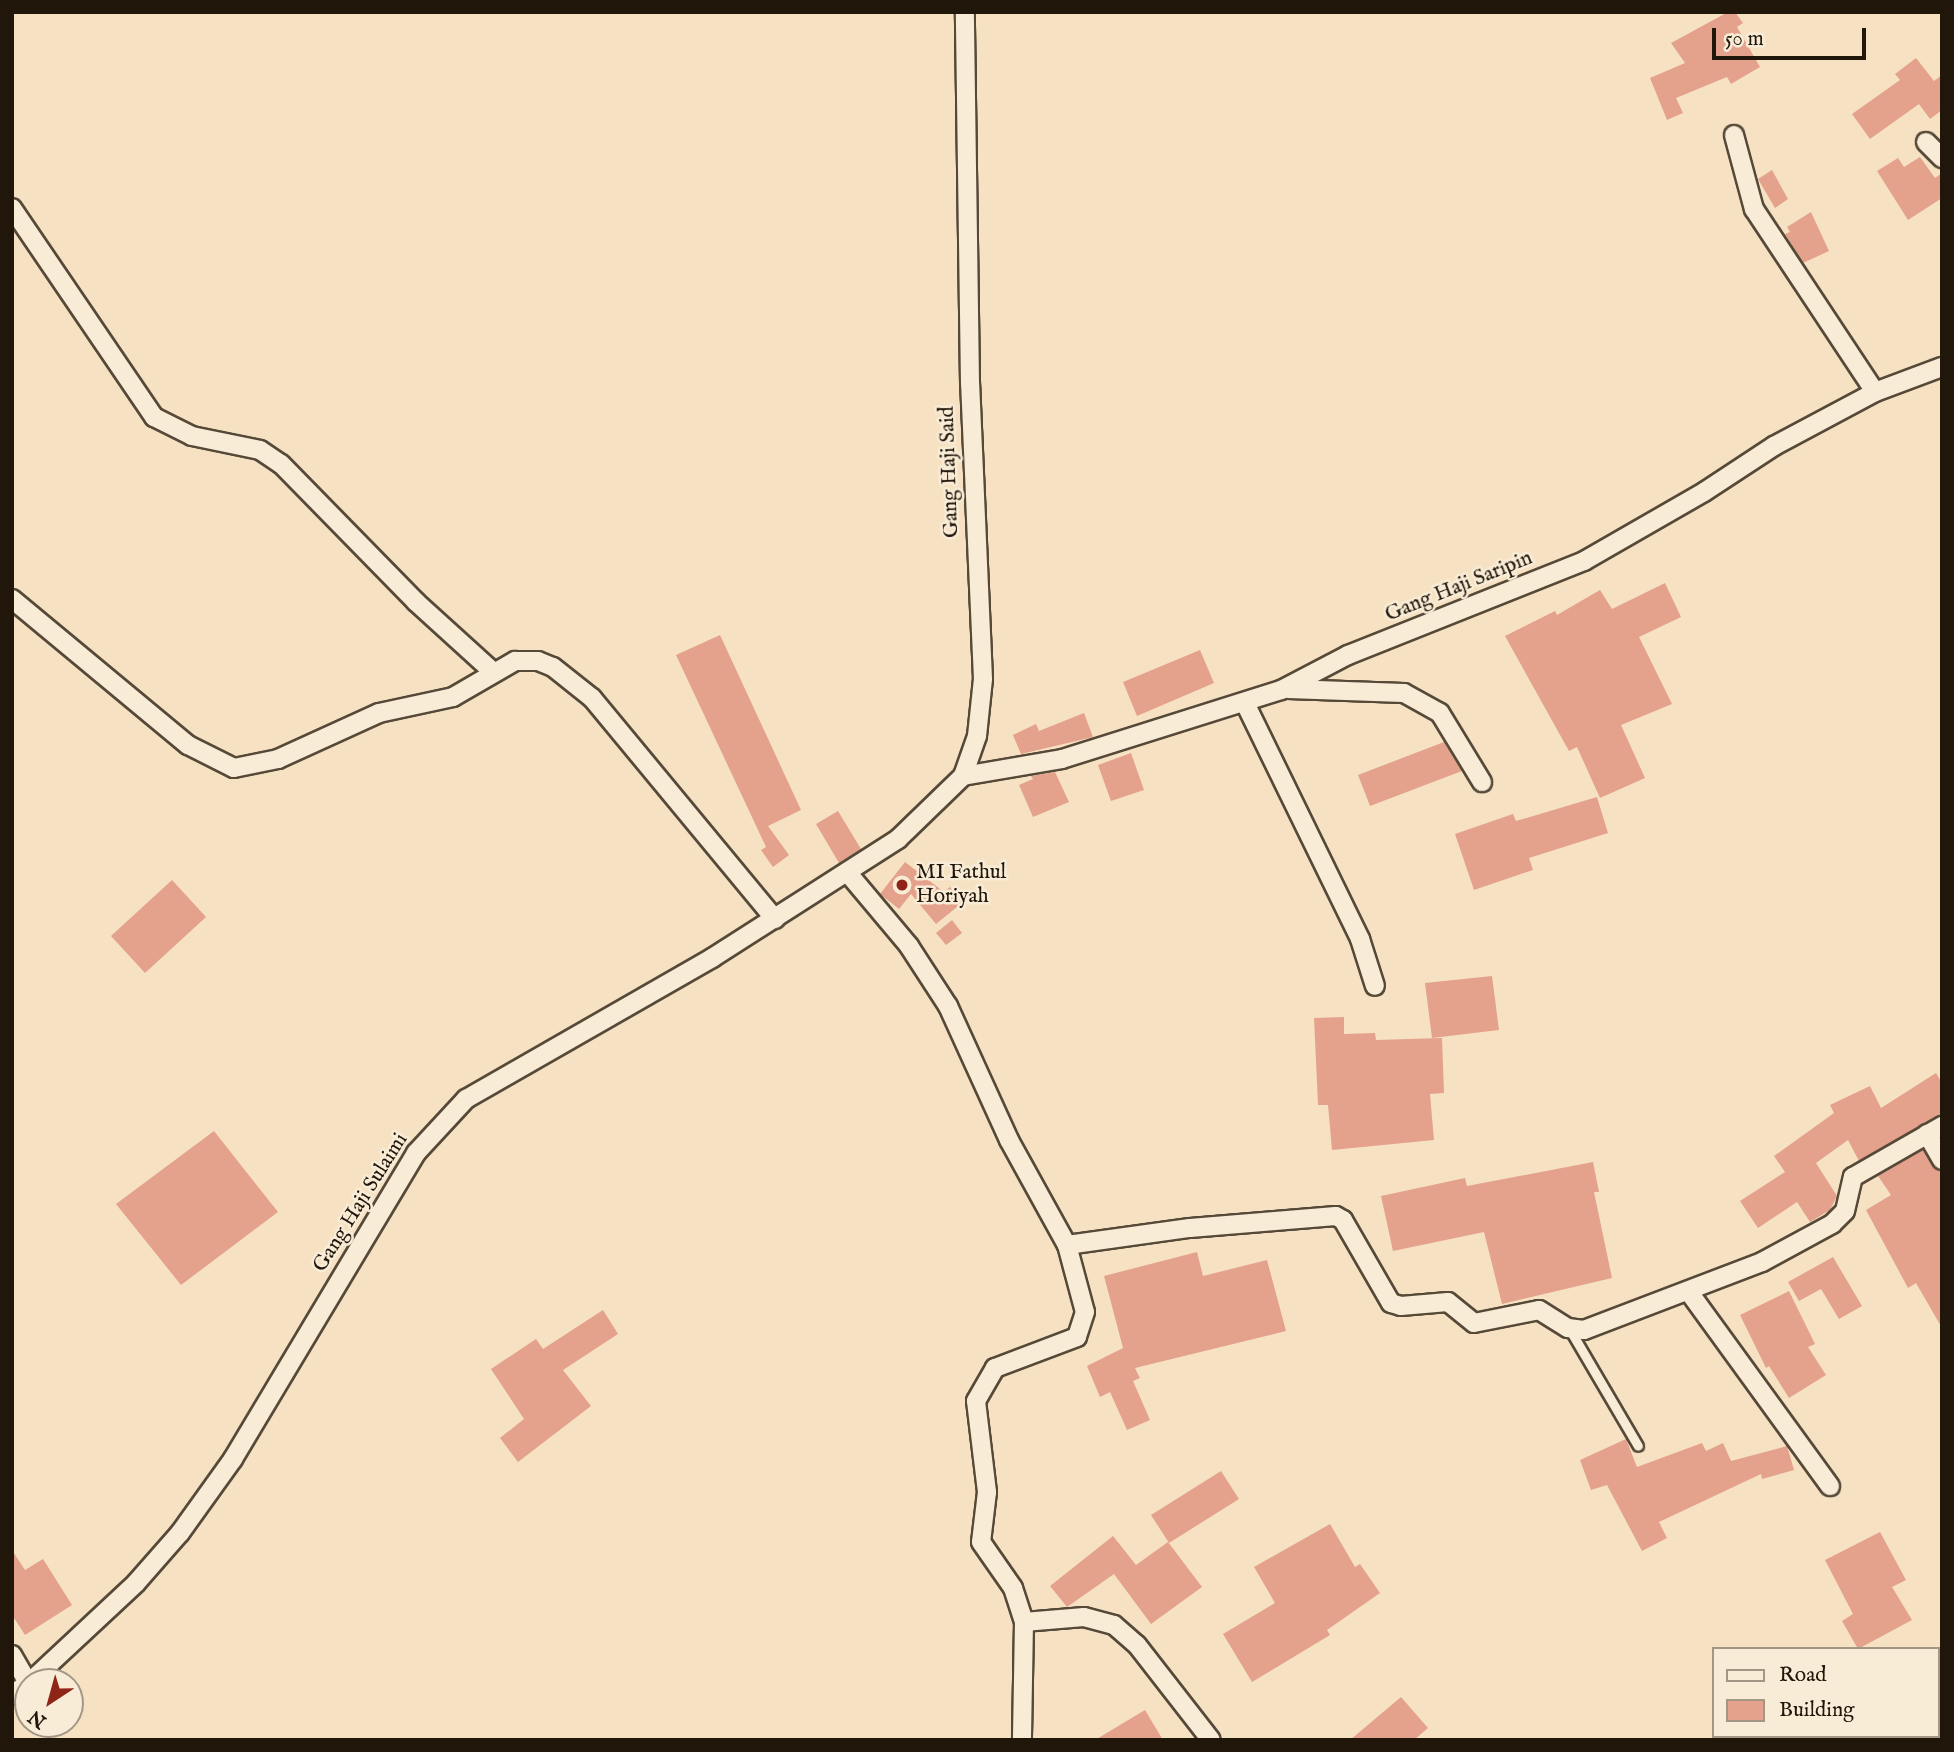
<!DOCTYPE html>
<style>
body{margin:0}
#map{position:relative;width:1954px;height:1752px;overflow:hidden;background:#f6e2c2;font-family:"IM FELL English",serif}
div>[style]{position:absolute}
.building>*{inset:0;background:#e4a18c}
.roads{filter:drop-shadow(2px 0 #564938) drop-shadow(-2px 0 #564938) drop-shadow(0 2px #564938) drop-shadow(0 -2px #564938)}
.lane>*{height:9px;margin:-4.5px;padding:0 4.5px;transform-origin:4.5px;border-radius:4.5px;background:#f9ecd7}
.street>*{height:18px;margin:-9px;padding:0 9px;transform-origin:9px;border-radius:9px;background:#f9ecd7}
.dots>*{width:19px;height:19px;translate:-50% -50%;box-sizing:border-box;border:4px solid #f9ecd7;border-radius:50%}
span{translate:-50% -50%;white-space:nowrap;text-align:center;line-height:1.15;-webkit-text-stroke:5px #f9ecd7;paint-order:stroke}
.street-label{font-size:21px;color:#21160a}
.poi-label{font-size:21px;color:#21160a}
.left{translate:0 -50%;text-align:left}
.frame{position:absolute;inset:0;border:14px solid #21160a;pointer-events:none}
.legend{position:absolute;left:1712px;top:1647px;width:228px;height:91px;box-sizing:border-box;background:#f9ecd7;border:2px solid #a39685;margin:0;padding:9px 12px;list-style:none;font-size:21px;color:#21160a}
.legend li{display:flex;align-items:center;gap:14px;height:35px}
.legend b{width:35px;border:2px solid #a39685}
.north{position:absolute;left:14px;top:1668px;width:70px;height:70px;box-sizing:border-box;background:#f9ecd7;border:2px solid #a39685;border-radius:50%;rotate:216deg;font-size:19px;font-weight:700;line-height:28px;text-align:center;color:#21160a}
.north::after{content:'';display:block;margin:auto;width:24px;height:32px;background:#8f2418;clip-path:polygon(50% 0,100% 100%,50% 72%,0 100%)}
.scale{position:absolute;left:1712px;top:28px;width:154px;height:32px;box-sizing:border-box;border:4px solid #21160a;border-top:0;padding-left:9px;font-size:21px;line-height:24px;white-space:nowrap;color:#21160a;-webkit-text-stroke:5px #f9ecd7;paint-order:stroke}
</style>
<div id="map">
<div class="building">
<div style="clip-path:polygon(1728px 12px,1735px 12px,1743px 23px,1737px 27px,1760px 67px,1731px 84px,1727px 77px,1676px 98px,1683px 113px,1667px 120px,1650px 78px,1685px 63px,1671px 43px)"></div>
<div style="clip-path:polygon(1916px 58px,1934px 81px,1942px 75px,1942px 110px,1930px 119px,1919px 104px,1870px 139px,1852px 114px,1900px 80px,1895px 74px)"></div>
<div style="clip-path:polygon(1920px 157px,1935px 178px,1942px 173px,1942px 198px,1908px 220px,1877px 171px,1898px 158px,1904px 167px)"></div>
<div style="clip-path:polygon(1772px 170px,1788px 199px,1775px 208px,1758px 179px)"></div>
<div style="clip-path:polygon(1811px 212px,1829px 251px,1803px 263px,1785px 234px,1790px 232px,1787px 227px)"></div>
<div style="clip-path:polygon(1665px 583px,1681px 617px,1639px 637px,1672px 704px,1621px 725px,1645px 778px,1600px 798px,1577px 747px,1569px 751px,1505px 636px,1555px 611px,1557px 615px,1600px 590px,1612px 609px)"></div>
<div style="clip-path:polygon(720px 635px,801px 810px,768px 826px,789px 855px,773px 867px,761px 850px,766px 847px,676px 655px)"></div>
<div style="clip-path:polygon(1200px 650px,1214px 683px,1137px 716px,1123px 682px)"></div>
<div style="clip-path:polygon(1084px 713px,1093px 737px,1021px 754px,1013px 735px,1036px 724px,1039px 731px)"></div>
<div style="clip-path:polygon(1444px 742px,1462px 771px,1370px 806px,1358px 775px)"></div>
<div style="clip-path:polygon(1131px 753px,1144px 790px,1111px 801px,1098px 765px)"></div>
<div style="clip-path:polygon(1055px 772px,1069px 802px,1033px 817px,1019px 785px,1033px 779px,1031px 776px)"></div>
<div style="clip-path:polygon(1597px 797px,1608px 833px,1529px 858px,1533px 870px,1474px 890px,1455px 834px,1513px 814px,1516px 821px)"></div>
<div style="clip-path:polygon(838px 811px,861px 849px,839px 863px,816px 824px)"></div>
<div style="clip-path:polygon(905px 862px,944px 892px,950px 887px,963px 902px,936px 924px,911px 894px,899px 909px,880px 894px)"></div>
<div style="clip-path:polygon(172px 880px,206px 917px,145px 973px,111px 936px)"></div>
<div style="clip-path:polygon(952px 920px,962px 933px,946px 945px,936px 933px)"></div>
<div style="clip-path:polygon(1492px 976px,1499px 1030px,1432px 1038px,1425px 983px)"></div>
<div style="clip-path:polygon(1344px 1017px,1344px 1034px,1375px 1033px,1376px 1040px,1442px 1038px,1444px 1093px,1430px 1094px,1434px 1140px,1332px 1150px,1328px 1105px,1318px 1105px,1314px 1018px)"></div>
<div style="clip-path:polygon(1936px 1073px,1942px 1083px,1942px 1115px,1859px 1161px,1848px 1140px,1816px 1163px,1837px 1196px,1830px 1210px,1810px 1222px,1797px 1202px,1758px 1228px,1740px 1201px,1785px 1172px,1774px 1156px,1834px 1113px,1830px 1105px,1870px 1086px,1881px 1108px)"></div>
<div style="clip-path:polygon(214px 1131px,278px 1212px,181px 1285px,116px 1204px)"></div>
<div style="clip-path:polygon(1923px 1150px,1933px 1166px,1942px 1171px,1942px 1328px,1916px 1283px,1908px 1288px,1866px 1210px,1891px 1195px,1878px 1176px)"></div>
<div style="clip-path:polygon(1593px 1162px,1599px 1192px,1594px 1192px,1612px 1278px,1502px 1304px,1484px 1232px,1393px 1251px,1381px 1196px,1465px 1178px,1467px 1186px)"></div>
<div style="clip-path:polygon(1197px 1252px,1203px 1276px,1267px 1260px,1286px 1331px,1135px 1368px,1140px 1378px,1133px 1381px,1150px 1420px,1127px 1430px,1110px 1392px,1100px 1397px,1087px 1366px,1123px 1348px,1104px 1276px)"></div>
<div style="clip-path:polygon(1833px 1257px,1862px 1306px,1839px 1319px,1821px 1289px,1799px 1301px,1788px 1282px)"></div>
<div style="clip-path:polygon(1789px 1291px,1815px 1344px,1808px 1347px,1826px 1375px,1789px 1398px,1769px 1366px,1766px 1368px,1740px 1315px)"></div>
<div style="clip-path:polygon(603px 1310px,618px 1334px,563px 1370px,591px 1406px,518px 1462px,500px 1438px,524px 1419px,491px 1369px,536px 1339px,543px 1349px)"></div>
<div style="clip-path:polygon(1626px 1439px,1637px 1467px,1702px 1443px,1706px 1451px,1723px 1443px,1731px 1461px,1787px 1446px,1794px 1470px,1762px 1479px,1761px 1474px,1659px 1522px,1667px 1538px,1642px 1551px,1607px 1485px,1591px 1490px,1580px 1460px)"></div>
<div style="clip-path:polygon(1221px 1471px,1239px 1499px,1169px 1543px,1151px 1515px)"></div>
<div style="clip-path:polygon(1330px 1524px,1355px 1567px,1360px 1564px,1380px 1593px,1327px 1630px,1330px 1635px,1252px 1682px,1223px 1634px,1275px 1603px,1254px 1567px)"></div>
<div style="clip-path:polygon(1880px 1532px,1906px 1580px,1892px 1587px,1912px 1620px,1858px 1649px,1842px 1621px,1853px 1614px,1825px 1560px)"></div>
<div style="clip-path:polygon(1113px 1536px,1136px 1565px,1168px 1542px,1202px 1587px,1151px 1624px,1114px 1574px,1067px 1607px,1050px 1586px)"></div>
<div style="clip-path:polygon(12px 1550px,25px 1570px,43px 1559px,72px 1605px,25px 1635px,12px 1615px)"></div>
<div style="clip-path:polygon(1401px 1697px,1428px 1728px,1414px 1740px,1350px 1740px)"></div>
<div style="clip-path:polygon(1145px 1710px,1163px 1740px,1095px 1740px)"></div>
</div>
<div class="roads">
<div class="lane">
<div style="left:1570px;top:1330px;width:134px;rotate:59.6deg"></div>
</div>
<div class="street">
<div style="left:1734px;top:135px;width:77px;rotate:74.9deg"></div>
<div style="left:1754px;top:209px;width:219px;rotate:56.5deg"></div>
<div style="left:1926px;top:142px;width:23px;rotate:45deg"></div>
<div style="left:12px;top:208px;width:253px;rotate:55.8deg"></div>
<div style="left:154px;top:417px;width:42px;rotate:26.6deg"></div>
<div style="left:192px;top:436px;width:69px;rotate:11.6deg"></div>
<div style="left:260px;top:450px;width:25px;rotate:34deg"></div>
<div style="left:281px;top:464px;width:193px;rotate:45.6deg"></div>
<div style="left:416px;top:602px;width:103px;rotate:42.2deg"></div>
<div style="left:12px;top:599px;width:229px;rotate:39.7deg"></div>
<div style="left:188px;top:745px;width:51px;rotate:26.6deg"></div>
<div style="left:234px;top:768px;width:45px;rotate:-11.6deg"></div>
<div style="left:278px;top:759px;width:111px;rotate:-24.5deg"></div>
<div style="left:379px;top:713px;width:76px;rotate:-12.2deg"></div>
<div style="left:453px;top:697px;width:72px;rotate:-30.1deg"></div>
<div style="left:515px;top:661px;width:23px"></div>
<div style="left:538px;top:661px;width:16px;rotate:22deg"></div>
<div style="left:553px;top:667px;width:50px;rotate:38.5deg"></div>
<div style="left:592px;top:698px;width:287px;rotate:50.4deg"></div>
<div style="left:1288px;top:689px;width:116px;rotate:2deg"></div>
<div style="left:1404px;top:693px;width:41px;rotate:29.1deg"></div>
<div style="left:1440px;top:713px;width:81px;rotate:58.7deg"></div>
<div style="left:1245px;top:703px;width:263px;rotate:64deg"></div>
<div style="left:1360px;top:939px;width:49px;rotate:72.3deg"></div>
<div style="left:963px;top:776px;width:100px;rotate:-9.7deg"></div>
<div style="left:1062px;top:759px;width:230px;rotate:-17.5deg"></div>
<div style="left:1281px;top:690px;width:76px;rotate:-27.6deg"></div>
<div style="left:1348px;top:655px;width:254px;rotate:-21.7deg"></div>
<div style="left:1584px;top:561px;width:138px;rotate:-29.9deg"></div>
<div style="left:1704px;top:492px;width:84px;rotate:-33.3deg"></div>
<div style="left:1774px;top:446px;width:115px;rotate:-28.1deg"></div>
<div style="left:1875px;top:392px;width:72px;rotate:-20.5deg"></div>
<div style="left:847px;top:872px;width:97px;rotate:50deg"></div>
<div style="left:909px;top:946px;width:72px;rotate:57deg"></div>
<div style="left:948px;top:1006px;width:147px;rotate:65.5deg"></div>
<div style="left:1009px;top:1140px;width:120px;rotate:61.1deg"></div>
<div style="left:1067px;top:1245px;width:69px;rotate:75deg"></div>
<div style="left:1085px;top:1312px;width:26px;rotate:108deg"></div>
<div style="left:1077px;top:1337px;width:88px;rotate:159.3deg"></div>
<div style="left:995px;top:1368px;width:38px;rotate:120deg"></div>
<div style="left:976px;top:1401px;width:92px;rotate:83.1deg"></div>
<div style="left:987px;top:1492px;width:50px;rotate:96.8deg"></div>
<div style="left:981px;top:1542px;width:56px;rotate:55.2deg"></div>
<div style="left:1013px;top:1588px;width:36px;rotate:72deg"></div>
<div style="left:1024px;top:1622px;width:118px;rotate:91deg"></div>
<div style="left:1927px;top:1134px;width:30px;rotate:60deg"></div>
<div style="left:1067px;top:1245px;width:124px;rotate:-7.9deg"></div>
<div style="left:1190px;top:1228px;width:146px;rotate:-4.7deg"></div>
<div style="left:1336px;top:1216px;width:8px;rotate:30deg"></div>
<div style="left:1343px;top:1220px;width:96px;rotate:60deg"></div>
<div style="left:1391px;top:1303px;width:10px;rotate:17deg"></div>
<div style="left:1401px;top:1306px;width:47px;rotate:-4.9deg"></div>
<div style="left:1448px;top:1302px;width:33px;rotate:39deg"></div>
<div style="left:1474px;top:1323px;width:66px;rotate:-11.3deg"></div>
<div style="left:1539px;top:1310px;width:34px;rotate:32deg"></div>
<div style="left:1568px;top:1328px;width:16px;rotate:7deg"></div>
<div style="left:1584px;top:1330px;width:191px;rotate:-20.9deg"></div>
<div style="left:1762px;top:1262px;width:80px;rotate:-28.5deg"></div>
<div style="left:1832px;top:1224px;width:18px;rotate:-45deg"></div>
<div style="left:1845px;top:1211px;width:35px;rotate:-77deg"></div>
<div style="left:1853px;top:1177px;width:103px;rotate:-29.8deg"></div>
<div style="left:1689px;top:1292px;width:240px;rotate:54deg"></div>
<div style="left:1024px;top:1622px;width:60px;rotate:-4.8deg"></div>
<div style="left:1084px;top:1617px;width:31px;rotate:15deg"></div>
<div style="left:1114px;top:1625px;width:30px;rotate:41deg"></div>
<div style="left:1137px;top:1645px;width:120px;rotate:52.1deg"></div>
<div style="left:12px;top:1655px;width:32px;rotate:60deg"></div>
<div style="left:30px;top:1682px;width:145px;rotate:-43deg"></div>
<div style="left:136px;top:1583px;width:67px;rotate:-48.7deg"></div>
<div style="left:180px;top:1533px;width:91px;rotate:-54.4deg"></div>
<div style="left:233px;top:1459px;width:357px;rotate:-59.1deg"></div>
<div style="left:416px;top:1153px;width:74px;rotate:-47.2deg"></div>
<div style="left:466px;top:1099px;width:284px;rotate:-29.8deg"></div>
<div style="left:712px;top:958px;width:221px;rotate:-32.6deg"></div>
<div style="left:898px;top:839px;width:91px;rotate:-44.1deg"></div>
<div style="left:963px;top:776px;width:42px;rotate:-70.7deg"></div>
<div style="left:977px;top:736px;width:57px;rotate:-84deg"></div>
<div style="left:983px;top:679px;width:296px;rotate:-92.5deg"></div>
<div style="left:970px;top:383px;width:371px;rotate:-90.8deg"></div>
<div style="left:12px;top:1695px;width:20px;rotate:-37deg"></div>
</div>
</div>
<div class="dots">
<div style="left:902px;top:885px;background:#8f2418"></div>
</div>
<div class="street-label">
<span style="left:950px;top:472px;rotate:-92deg">Gang Haji Said</span>
<span style="left:1459px;top:587px;rotate:-22deg">Gang Haji Saripin</span>
<span style="left:361px;top:1203px;rotate:-58deg">Gang Haji Sulaimi</span>
</div>
<div class="poi-label">
<span class="left" style="left:916px;top:885px">MI Fathul<br>Horiyah</span>
</div>
<div class="frame"></div>
<ul class="legend">
<li><b style="height:9px;background:#f9ecd7"></b>Road</li>
<li><b style="height:19px;background:#e4a18c"></b>Building</li>
</ul>
<div class="north">N</div>
<div class="scale">50 m</div>
</div>
